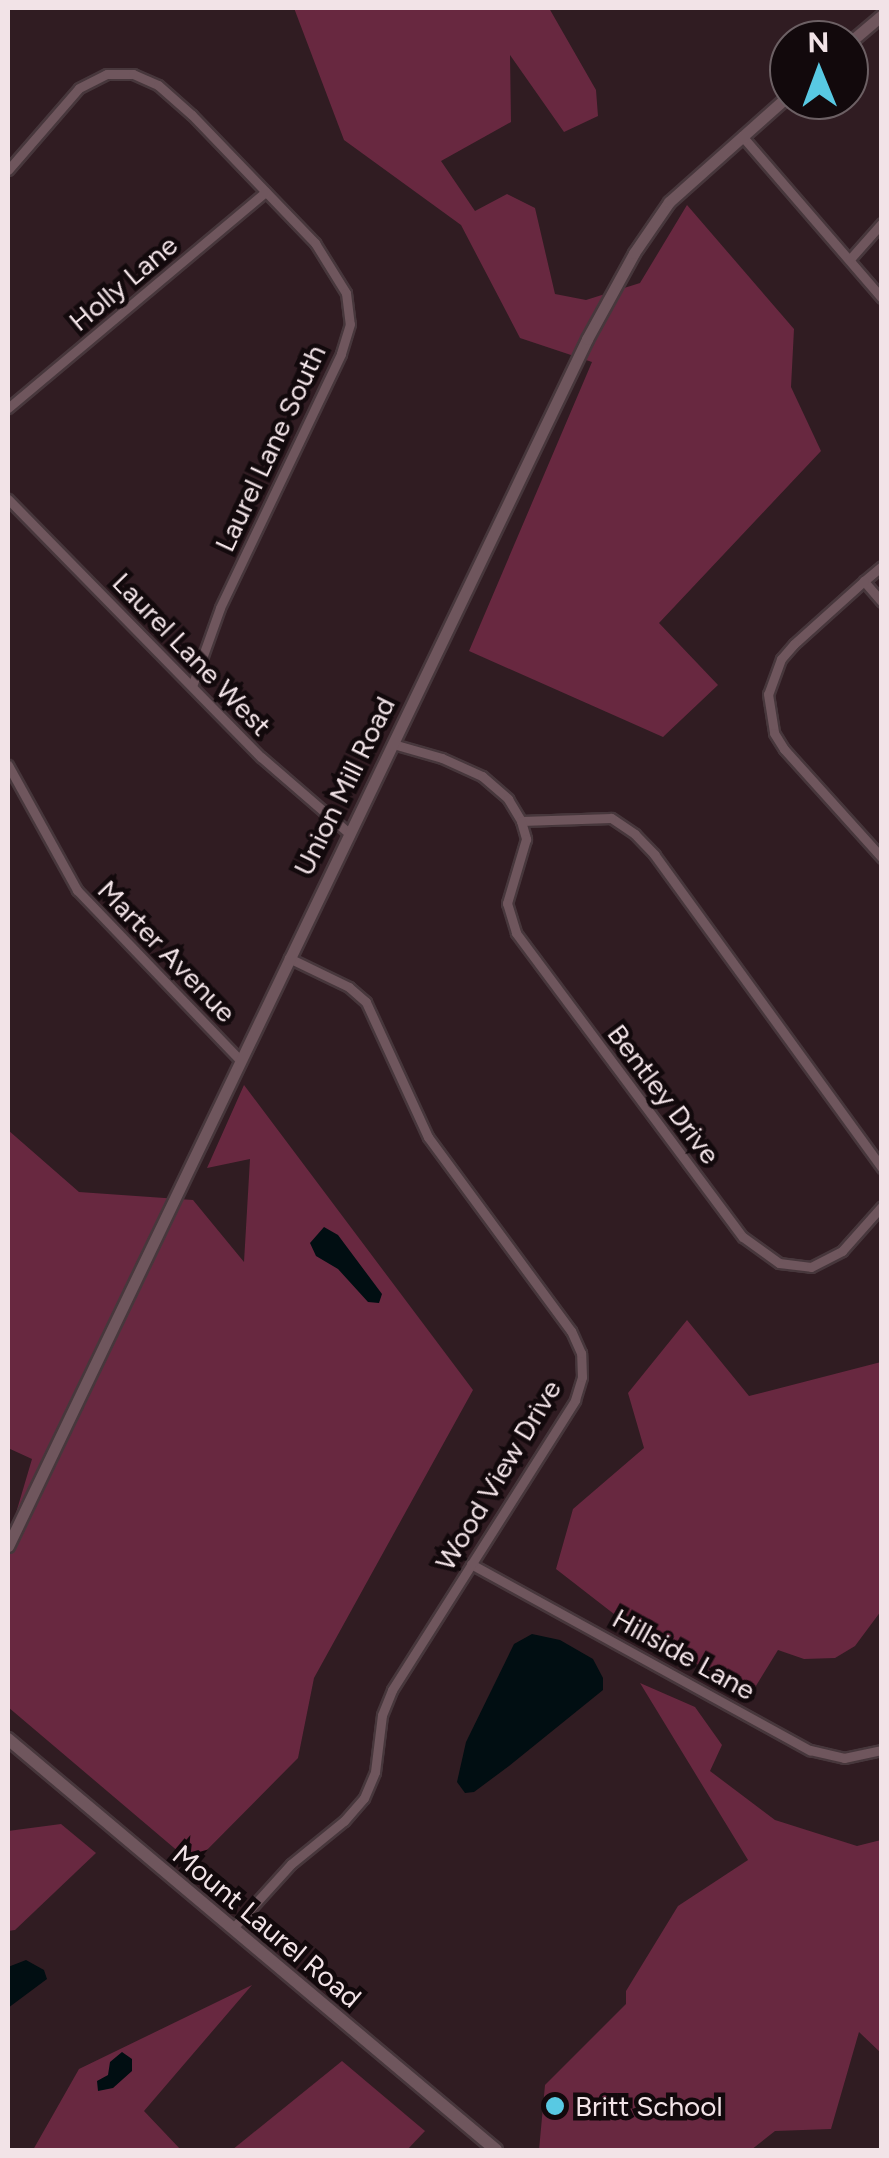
<!DOCTYPE html>
<style>
body{margin:0}
#map{position:relative;width:889px;height:2158px;overflow:hidden;background:#301c22;font-family:Figtree,sans-serif}
div>[style]{position:absolute}
.green>*{inset:0;background:#682840}
.water>*{inset:0;background:#010e12}
.roads{filter:drop-shadow(2px 0 #47373c) drop-shadow(-2px 0 #47373c) drop-shadow(0 2px #47373c) drop-shadow(0 -2px #47373c)}
.minor>*{height:9px;margin:-4.5px;padding:0 4.5px;transform-origin:4.5px;border-radius:4.5px;background:#6f565d}
.tertiary>*{height:11px;margin:-5.5px;padding:0 5.5px;transform-origin:5.5px;border-radius:5.5px;background:#6f565d}
.secondary>*{height:12px;margin:-6px;padding:0 6px;transform-origin:6px;border-radius:6px;background:#6f565d}
.dots>*{width:28px;height:28px;translate:-50% -50%;box-sizing:border-box;border:5px solid #12090c;border-radius:50%}
span{translate:-50% -50%;white-space:nowrap;text-align:center;line-height:1.15;-webkit-text-stroke:9px #12090c;paint-order:stroke}
.street-label{font-size:28px;color:#f2e3e7}
.poi-label{font-size:28px;color:#f2e3e7}
.left{translate:0 -50%;text-align:left}
.frame{position:absolute;inset:0;border:10px solid #f2e3e7;pointer-events:none}
.north{position:absolute;left:769px;top:20px;width:100px;height:100px;box-sizing:border-box;background:#12090c;border:2px solid #6c6064;border-radius:50%;rotate:359deg;font-size:28px;font-weight:700;line-height:40px;text-align:center;color:#f2e3e7}
.north::after{content:'';display:block;margin:auto;width:35px;height:45px;background:#58c9e3;clip-path:polygon(50% 0,100% 100%,50% 72%,0 100%)}
</style>
<div id="map">
<div class="green">
<div style="clip-path:polygon(294px 8px,549px 8px,596px 90px,598px 116px,564px 132px,510px 55px,511px 122px,441px 161px,475px 211px,507px 194px,535px 208px,555px 294px,586px 300px,640px 283px,687px 205px,794px 329px,791px 387px,821px 451px,659px 623px,718px 685px,663px 737px,469px 651px,592px 362px,520px 338px,461px 225px,344px 140px)"></div>
<div style="clip-path:polygon(244px 1085px,473px 1390px,314px 1678px,298px 1758px,193px 1864px,8px 1707px,8px 1540px,32px 1459px,8px 1448px,8px 1130px,79px 1192px,193px 1200px,244px 1262px,250px 1159px,207px 1168px)"></div>
<div style="clip-path:polygon(687px 1320px,749px 1396px,881px 1362px,881px 1611px,855px 1646px,835px 1658px,804px 1659px,778px 1650px,751px 1694px,632px 1628px,556px 1569px,573px 1509px,644px 1448px,628px 1393px)"></div>
<div style="clip-path:polygon(640px 1683px,695px 1707px,722px 1745px,710px 1771px,775px 1820px,857px 1846px,881px 1840px,881px 2053px,859px 2032px,831px 2129px,775px 2131px,751px 2150px,539px 2150px,545px 2085px,626px 2004px,626px 1991px,678px 1906px,748px 1860px)"></div>
<div style="clip-path:polygon(61px 1824px,96px 1853px,15px 1930px,8px 1931px,8px 1831px)"></div>
<div style="clip-path:polygon(252px 1985px,144px 2111px,181px 2150px,33px 2150px,79px 2069px)"></div>
<div style="clip-path:polygon(342px 2061px,425px 2131px,407px 2150px,232px 2150px)"></div>
</div>
<div class="water">
<div style="clip-path:polygon(324px 1227px,338px 1235px,382px 1294px,379px 1303px,368px 1302px,338px 1269px,316px 1256px,310px 1243px)"></div>
<div style="clip-path:polygon(532px 1634px,560px 1640px,593px 1659px,603px 1678px,603px 1690px,509px 1766px,474px 1792px,465px 1793px,457px 1782px,466px 1742px,514px 1644px)"></div>
<div style="clip-path:polygon(26px 1960px,44px 1970px,47px 1979px,8px 2008px,8px 1967px)"></div>
<div style="clip-path:polygon(122px 2052px,132px 2059px,132px 2071px,113px 2088px,98px 2091px,97px 2081px,108px 2075px,110px 2062px)"></div>
</div>
<div class="roads">
<div class="minor">
<div style="left:742px;top:136px;width:214px;rotate:49.2deg"></div>
<div style="left:8px;top:170px;width:108px;rotate:-49.1deg"></div>
<div style="left:79px;top:88px;width:31px;rotate:-27deg"></div>
<div style="left:107px;top:74px;width:26px"></div>
<div style="left:133px;top:74px;width:27px;rotate:24deg"></div>
<div style="left:158px;top:85px;width:45px;rotate:41.4deg"></div>
<div style="left:192px;top:115px;width:178px;rotate:46.1deg"></div>
<div style="left:315px;top:243px;width:59px;rotate:58.2deg"></div>
<div style="left:346px;top:293px;width:31px;rotate:83deg"></div>
<div style="left:350px;top:324px;width:31px;rotate:107deg"></div>
<div style="left:341px;top:354px;width:281px;rotate:115.5deg"></div>
<div style="left:220px;top:608px;width:83px;rotate:109.7deg"></div>
<div style="left:850px;top:259px;width:48px;rotate:-48.4deg"></div>
<div style="left:8px;top:408px;width:336px;rotate:-40deg"></div>
<div style="left:8px;top:499px;width:361px;rotate:45.6deg"></div>
<div style="left:261px;top:757px;width:118px;rotate:40.9deg"></div>
<div style="left:864px;top:581px;width:23px;rotate:-40deg"></div>
<div style="left:882px;top:602px;width:28px;rotate:-131deg"></div>
<div style="left:864px;top:581px;width:94px;rotate:138deg"></div>
<div style="left:794px;top:644px;width:20px;rotate:131deg"></div>
<div style="left:781px;top:659px;width:37px;rotate:110deg"></div>
<div style="left:768px;top:694px;width:39px;rotate:81deg"></div>
<div style="left:774px;top:733px;width:19px;rotate:58deg"></div>
<div style="left:784px;top:749px;width:147px;rotate:48deg"></div>
<div style="left:393px;top:744px;width:51px;rotate:15.9deg"></div>
<div style="left:442px;top:758px;width:44px;rotate:24.2deg"></div>
<div style="left:482px;top:776px;width:35px;rotate:41deg"></div>
<div style="left:508px;top:799px;width:26px;rotate:59deg"></div>
<div style="left:8px;top:765px;width:143px;rotate:61.1deg"></div>
<div style="left:77px;top:890px;width:236px;rotate:46.2deg"></div>
<div style="left:882px;top:1168px;width:387px;rotate:-126deg"></div>
<div style="left:655px;top:855px;width:29px;rotate:-134deg"></div>
<div style="left:635px;top:834px;width:29px;rotate:-146deg"></div>
<div style="left:611px;top:818px;width:90px;rotate:178.1deg"></div>
<div style="left:521px;top:821px;width:19px;rotate:74deg"></div>
<div style="left:526px;top:839px;width:67px;rotate:106.5deg"></div>
<div style="left:507px;top:903px;width:31px;rotate:73deg"></div>
<div style="left:516px;top:933px;width:379px;rotate:53.3deg"></div>
<div style="left:743px;top:1237px;width:44px;rotate:35.8deg"></div>
<div style="left:779px;top:1263px;width:32px;rotate:7deg"></div>
<div style="left:811px;top:1267px;width:35px;rotate:-27deg"></div>
<div style="left:842px;top:1251px;width:60px;rotate:-48.4deg"></div>
<div style="left:471px;top:1564px;width:387px;rotate:28.8deg"></div>
<div style="left:810px;top:1750px;width:35px;rotate:13deg"></div>
<div style="left:844px;top:1758px;width:39px;rotate:-12deg"></div>
<div style="left:234px;top:1927px;width:85px;rotate:-47.9deg"></div>
<div style="left:291px;top:1864px;width:68px;rotate:-39.1deg"></div>
<div style="left:344px;top:1821px;width:30px;rotate:-49deg"></div>
<div style="left:364px;top:1798px;width:28px;rotate:-67deg"></div>
<div style="left:375px;top:1772px;width:57px;rotate:-83deg"></div>
<div style="left:382px;top:1715px;width:27px;rotate:-68deg"></div>
<div style="left:392px;top:1690px;width:343px;rotate:-57.7deg"></div>
<div style="left:575px;top:1400px;width:24px;rotate:-73deg"></div>
<div style="left:582px;top:1377px;width:24px;rotate:-92deg"></div>
<div style="left:581px;top:1353px;width:24px;rotate:-114deg"></div>
<div style="left:571px;top:1331px;width:241px;rotate:-126.4deg"></div>
<div style="left:428px;top:1137px;width:149px;rotate:-114.7deg"></div>
<div style="left:366px;top:1002px;width:23px;rotate:-139deg"></div>
<div style="left:349px;top:987px;width:67px;rotate:-154.2deg"></div>
</div>
<div class="tertiary">
<div style="left:849px;top:43px;width:43px;rotate:-40.3deg"></div>
<div style="left:8px;top:1546px;width:1339px;rotate:-64.37deg"></div>
<div style="left:587px;top:339px;width:98px;rotate:-61.3deg"></div>
<div style="left:634px;top:253px;width:62px;rotate:-55.5deg"></div>
<div style="left:669px;top:202px;width:161px;rotate:-41.7deg"></div>
</div>
<div class="secondary">
<div style="left:8px;top:1739px;width:638px;rotate:40.1deg"></div>
</div>
</div>
<div class="dots">
<div style="left:555px;top:2106px;background:#58c9e3"></div>
</div>
<div class="street-label">
<span style="left:123px;top:283px;rotate:-40deg">Holly Lane</span>
<span style="left:270px;top:448px;rotate:-65deg">Laurel Lane South</span>
<span style="left:192px;top:654px;rotate:46deg">Laurel Lane West</span>
<span style="left:344px;top:786px;rotate:-64deg">Union Mill Road</span>
<span style="left:167px;top:951px;rotate:46deg">Marter Avenue</span>
<span style="left:664px;top:1094px;rotate:53deg">Bentley Drive</span>
<span style="left:498px;top:1475px;rotate:-59deg">Wood View Drive</span>
<span style="left:684px;top:1654px;rotate:29deg">Hillside Lane</span>
<span style="left:267px;top:1926px;rotate:40deg">Mount Laurel Road</span>
</div>
<div class="poi-label">
<span class="left" style="left:575px;top:2106px">Britt School</span>
</div>
<div class="frame"></div>
<div class="north">N</div>
</div>
